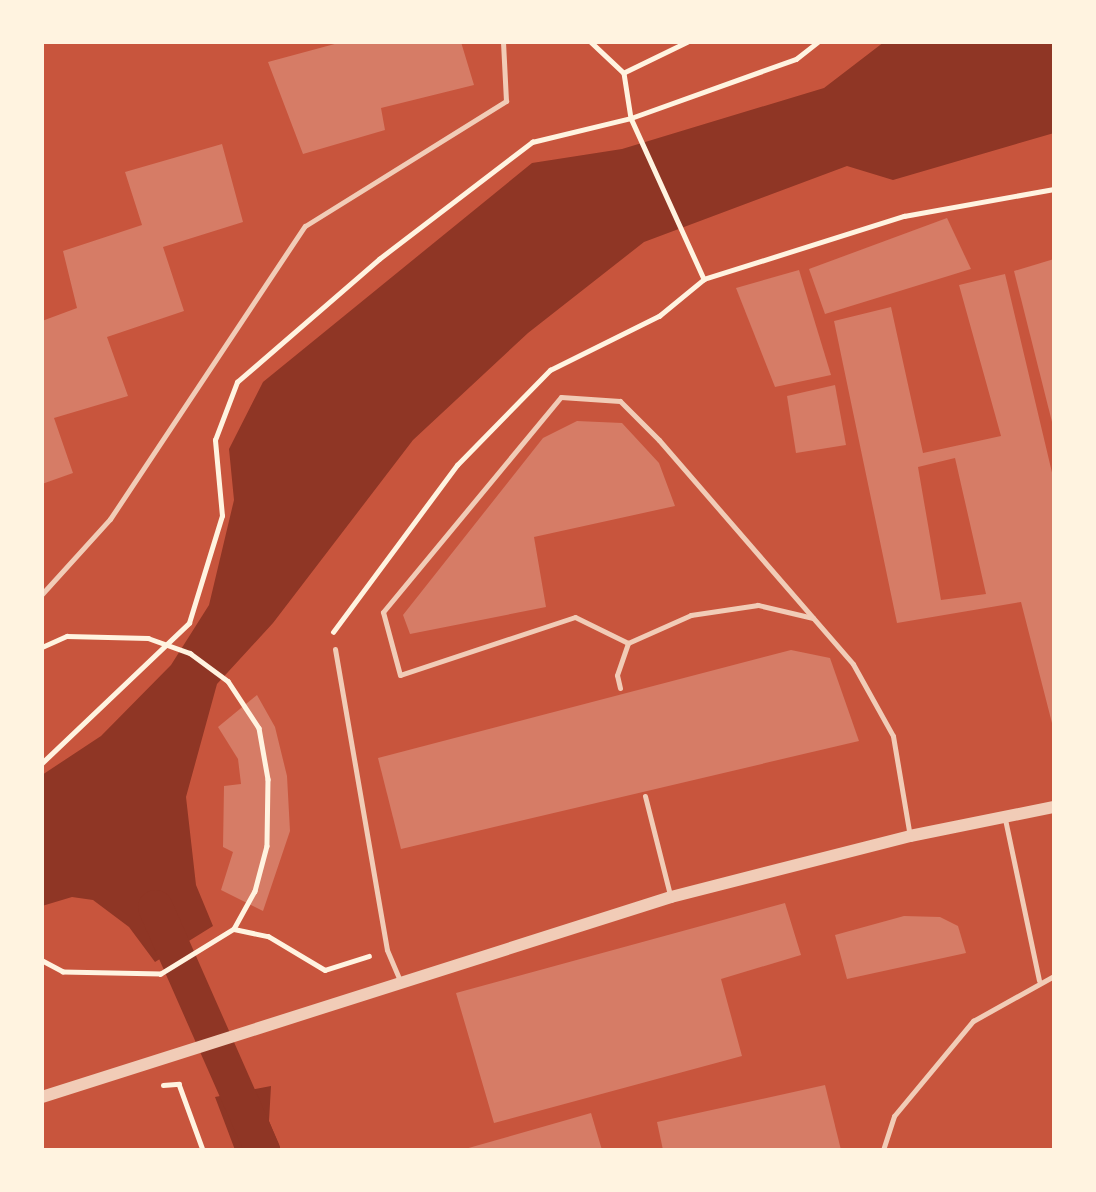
<!DOCTYPE html>
<style>
body{margin:0}
#map{position:relative;width:1096px;height:1192px;overflow:hidden;background:#c8553d;font-family:"IBM Plex Serif",serif}
div>[style]{position:absolute}
.water>*{inset:0;background:#8f3625}
.canal>*{height:35px;margin:-17.5px;padding:0 17.5px;transform-origin:17.5px;border-radius:17.5px;background:#8f3625}
.building>*{inset:0;background:#d67c66}
.path>*{height:4.5px;margin:-2.25px;padding:0 2.25px;transform-origin:2.25px;border-radius:2.25px;background:#fff3e0}
.service>*{height:5px;margin:-2.5px;padding:0 2.5px;transform-origin:2.5px;border-radius:2.5px;background:#f1ccb7}
.tertiary>*{height:12px;margin:-6px;padding:0 6px;transform-origin:6px;border-radius:6px;background:#f1ccb7}
span{translate:-50% -50%;white-space:nowrap;text-align:center;line-height:1.15;-webkit-text-stroke:5px #fff3e0;paint-order:stroke}
.frame{position:absolute;inset:0;border:44px solid #fff3e0;pointer-events:none}
</style>
<div id="map">
<div class="water">
<div style="clip-path:polygon(884px 42px,1054px 42px,1054px 133px,893px 180px,847px 166px,644px 242px,528px 333px,413px 440px,273px 623px,217px 684px,186px 797px,196px 885px,213px 926px,155px 962px,129px 927px,93px 900px,72px 897px,42px 906px,42px 775px,101px 736px,171px 665px,209px 605px,234px 500px,229px 449px,263px 382px,532px 163px,622px 149px,824px 88px)"></div>
<div style="clip-path:polygon(271px 1086px,269px 1121px,281px 1150px,235px 1150px,215px 1097px)"></div>
</div>
<div class="canal">
<div style="left:155px;top:907px;width:266px;rotate:66.2deg"></div>
</div>
<div class="building">
<div style="clip-path:polygon(342px 42px,461px 42px,474px 85px,381px 108px,385px 130px,303px 154px,268px 62px)"></div>
<div style="clip-path:polygon(222px 144px,243px 222px,163px 247px,184px 311px,107px 337px,128px 396px,54px 418px,73px 473px,42px 484px,42px 321px,77px 308px,63px 251px,142px 225px,125px 172px)"></div>
<div style="clip-path:polygon(947px 218px,971px 269px,825px 314px,809px 269px)"></div>
<div style="clip-path:polygon(1054px 259px,1054px 425px,1053px 426px,1014px 271px)"></div>
<div style="clip-path:polygon(799px 270px,831px 375px,775px 387px,736px 288px)"></div>
<div style="clip-path:polygon(evenodd,1005px 274px,1054px 481px,1053px 727px,1021px 602px,897px 623px,834px 321px,891px 307px,923px 453px,1001px 436px,959px 285px,1005px 274px,955px 458px,986px 594px,941px 600px,918px 467px,955px 458px)"></div>
<div style="clip-path:polygon(835px 385px,846px 445px,796px 453px,787px 396px)"></div>
<div style="clip-path:polygon(577px 421px,622px 423px,659px 463px,675px 506px,534px 537px,546px 607px,410px 634px,403px 615px,543px 438px)"></div>
<div style="clip-path:polygon(791px 650px,830px 658px,859px 741px,401px 849px,378px 758px)"></div>
<div style="clip-path:polygon(257px 695px,275px 727px,287px 776px,290px 831px,263px 911px,221px 890px,233px 852px,223px 847px,224px 786px,241px 784px,238px 759px,218px 727px)"></div>
<div style="clip-path:polygon(785px 903px,801px 955px,721px 979px,742px 1056px,494px 1123px,456px 993px)"></div>
<div style="clip-path:polygon(904px 916px,940px 917px,958px 926px,966px 953px,847px 979px,835px 935px)"></div>
<div style="clip-path:polygon(825px 1085px,841px 1150px,663px 1150px,657px 1122px)"></div>
<div style="clip-path:polygon(591px 1113px,602px 1150px,465px 1150px,465px 1149px)"></div>
</div>
<div class="path">
<div style="left:591px;top:42px;width:45px;rotate:43.2deg"></div>
<div style="left:688px;top:42px;width:71px;rotate:154.2deg"></div>
<div style="left:624px;top:73px;width:46px;rotate:81.2deg"></div>
<div style="left:631px;top:118px;width:177px;rotate:65.6deg"></div>
<div style="left:333px;top:632px;width:208px;rotate:-53.4deg"></div>
<div style="left:457px;top:465px;width:133px;rotate:-45.6deg"></div>
<div style="left:550px;top:370px;width:122px;rotate:-26.4deg"></div>
<div style="left:659px;top:316px;width:58px;rotate:-39.4deg"></div>
<div style="left:704px;top:279px;width:210px;rotate:-17.5deg"></div>
<div style="left:904px;top:216px;width:152px;rotate:-10.2deg"></div>
<div style="left:42px;top:647px;width:27px;rotate:-24deg"></div>
<div style="left:67px;top:636px;width:81px;rotate:1.4deg"></div>
<div style="left:148px;top:638px;width:45px;rotate:19.7deg"></div>
<div style="left:190px;top:653px;width:47px;rotate:36.4deg"></div>
<div style="left:228px;top:681px;width:56px;rotate:56.6deg"></div>
<div style="left:259px;top:728px;width:52px;rotate:80deg"></div>
<div style="left:268px;top:779px;width:67px;rotate:90.9deg"></div>
<div style="left:267px;top:846px;width:47px;rotate:104.9deg"></div>
<div style="left:255px;top:891px;width:43px;rotate:118.9deg"></div>
<div style="left:234px;top:929px;width:86px;rotate:148.3deg"></div>
<div style="left:161px;top:974px;width:98px;rotate:-178.8deg"></div>
<div style="left:63px;top:972px;width:24px;rotate:-152deg"></div>
<div style="left:42px;top:763px;width:203px;rotate:-43.6deg"></div>
<div style="left:189px;top:623px;width:112px;rotate:-72.9deg"></div>
<div style="left:222px;top:516px;width:76px;rotate:-95.3deg"></div>
<div style="left:215px;top:440px;width:62px;rotate:-69.2deg"></div>
<div style="left:237px;top:382px;width:188px;rotate:-40.9deg"></div>
<div style="left:379px;top:259px;width:193px;rotate:-37.4deg"></div>
<div style="left:532px;top:142px;width:102px;rotate:-13.6deg"></div>
<div style="left:631px;top:118px;width:175px;rotate:-19.7deg"></div>
<div style="left:796px;top:59px;width:28px;rotate:-38deg"></div>
<div style="left:234px;top:929px;width:35px;rotate:12deg"></div>
<div style="left:268px;top:936px;width:66px;rotate:30.8deg"></div>
<div style="left:325px;top:970px;width:46px;rotate:-17.7deg"></div>
<div style="left:163px;top:1085px;width:16px;rotate:-4deg"></div>
<div style="left:179px;top:1084px;width:70px;rotate:70deg"></div>
</div>
<div class="service">
<div style="left:42px;top:594px;width:101px;rotate:-47.8deg"></div>
<div style="left:110px;top:519px;width:352px;rotate:-56.4deg"></div>
<div style="left:305px;top:226px;width:237px;rotate:-31.9deg"></div>
<div style="left:506px;top:101px;width:59px;rotate:-92.9deg"></div>
<div style="left:813px;top:618px;width:57px;rotate:-166.7deg"></div>
<div style="left:758px;top:605px;width:68px;rotate:171.5deg"></div>
<div style="left:691px;top:615px;width:69px;rotate:156deg"></div>
<div style="left:628px;top:643px;width:59px;rotate:-153.9deg"></div>
<div style="left:575px;top:617px;width:184px;rotate:161.7deg"></div>
<div style="left:400px;top:675px;width:65px;rotate:-105.1deg"></div>
<div style="left:383px;top:612px;width:279px;rotate:-50.4deg"></div>
<div style="left:561px;top:397px;width:59px;rotate:3.9deg"></div>
<div style="left:620px;top:401px;width:55px;rotate:45deg"></div>
<div style="left:659px;top:440px;width:296px;rotate:49.1deg"></div>
<div style="left:853px;top:664px;width:82px;rotate:60.9deg"></div>
<div style="left:893px;top:736px;width:101px;rotate:80.4deg"></div>
<div style="left:335px;top:649px;width:305px;rotate:80.2deg"></div>
<div style="left:387px;top:950px;width:36px;rotate:67deg"></div>
<div style="left:620px;top:688px;width:13px;rotate:-103deg"></div>
<div style="left:617px;top:675px;width:34px;rotate:-71deg"></div>
<div style="left:645px;top:796px;width:102px;rotate:75.8deg"></div>
<div style="left:1005px;top:819px;width:165px;rotate:78.1deg"></div>
<div style="left:883px;top:1150px;width:36px;rotate:-72deg"></div>
<div style="left:894px;top:1116px;width:124px;rotate:-50.3deg"></div>
<div style="left:973px;top:1021px;width:93px;rotate:-29.1deg"></div>
</div>
<div class="tertiary">
<div style="left:42px;top:1097px;width:660px;rotate:-17.64deg"></div>
<div style="left:671px;top:897px;width:247px;rotate:-14.3deg"></div>
<div style="left:910px;top:836px;width:147px;rotate:-11.4deg"></div>
</div>
<div class="frame"></div>
</div>
